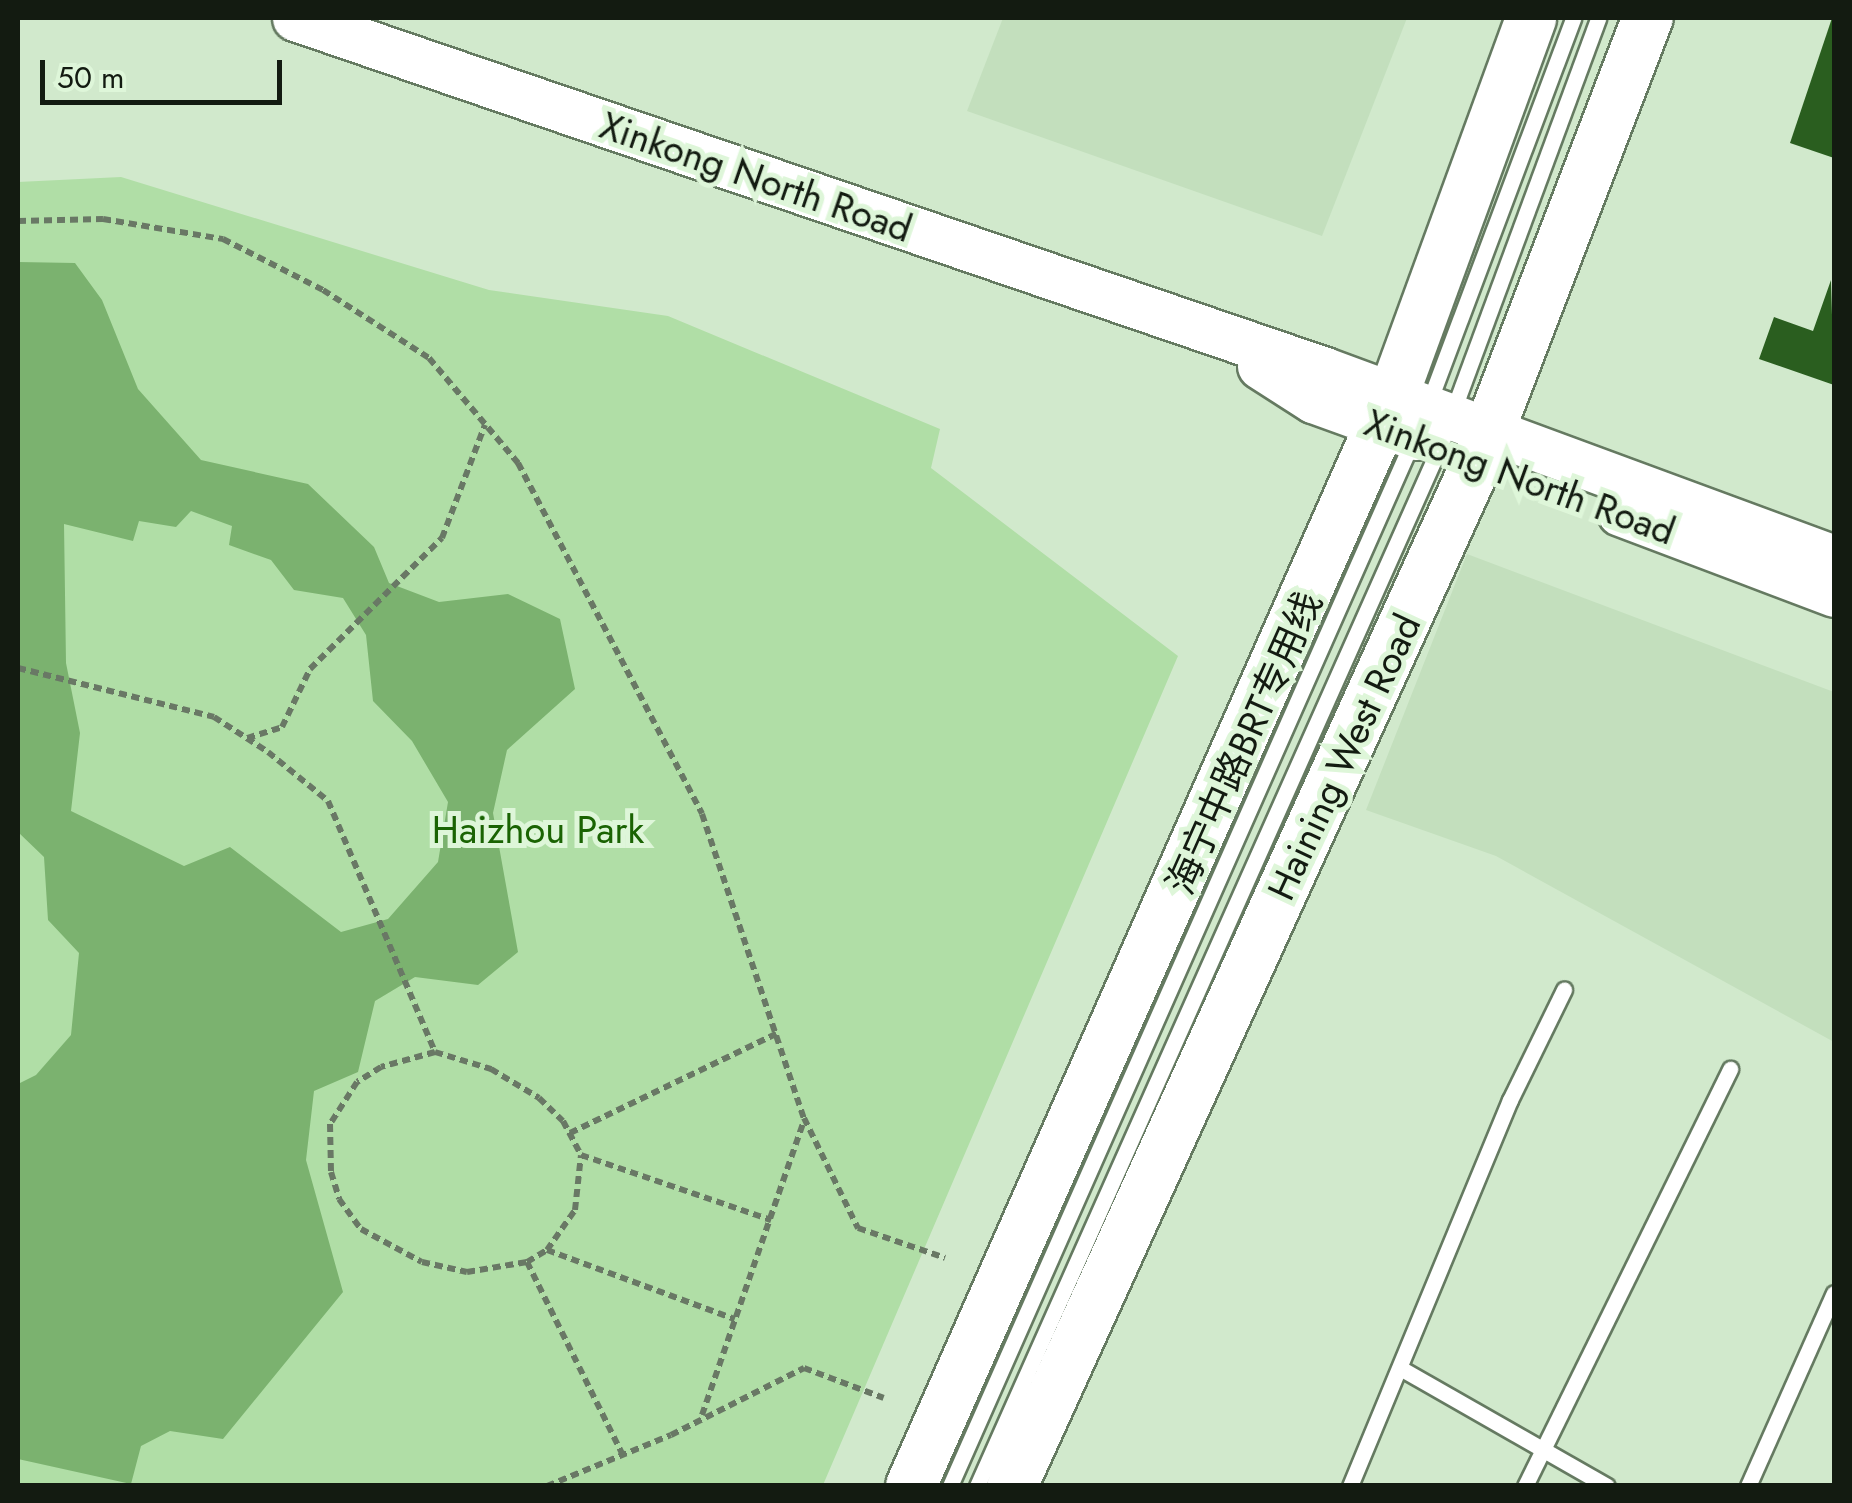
<!DOCTYPE html>
<meta charset="utf-8">
<style>
body{margin:0}
#map{position:relative;width:1852px;height:1503px;overflow:hidden;background:#d1e9cc;font-family:Jost,"Noto Sans SC",sans-serif}
div>[style]{position:absolute}
.built>*{inset:0;background:#c3dfbd}
.green>*{inset:0;background:#b0dea6}
.water>*{inset:0;background:#7bb26f}
.building>*{inset:0;background:#2a5e1f}
.path>*{height:6px;margin-top:-3px;transform-origin:0;background:repeating-linear-gradient(90deg,#697865 0 8px,transparent 0 13px)}
.roads{filter:drop-shadow(2px 0 #657a61) drop-shadow(-2px 0 #657a61) drop-shadow(0 2px #657a61) drop-shadow(0 -2px #657a61)}
.lane>*{height:15px;margin:-7.5px;padding:0 7.5px;transform-origin:7.5px;border-radius:7.5px;background:#fff}
.secondary>*{height:45px;margin:-22.5px;padding:0 22.5px;transform-origin:22.5px;border-radius:22.5px;background:#fff}
.primary>*{height:50px;margin:-25px;padding:0 25px;transform-origin:25px;border-radius:25px;background:#fff}
span{translate:-50% -50%;white-space:nowrap;text-align:center;line-height:1.15;-webkit-text-stroke:10px #def6d9;paint-order:stroke}
.street-label{font-size:38px;color:#131b11}
.park-label{font-size:38px;color:#1a6303}
.frame{position:absolute;inset:0;border:20px solid #131b11;pointer-events:none}
.scale{position:absolute;left:40px;top:60px;width:242px;height:45px;box-sizing:border-box;border:5px solid #131b11;border-top:0;padding-left:12px;font-size:30px;line-height:35px;white-space:nowrap;color:#131b11;-webkit-text-stroke:8px #def6d9;paint-order:stroke}
</style>
<div id="map">
<div class="built">
<div style="clip-path:polygon(1003px 18px,1407px 18px,1322px 236px,967px 111px)"></div>
<div style="clip-path:polygon(1467px 554px,1834px 692px,1834px 1042px,1496px 856px,1366px 810px)"></div>
</div>
<div class="green">
<div style="clip-path:polygon(121px 177px,489px 290px,668px 316px,940px 429px,931px 468px,1178px 656px,823px 1485px,18px 1485px,18px 182px)"></div>
</div>
<div class="water">
<div style="clip-path:polygon(evenodd,18px 262px,75px 263px,102px 300px,138px 389px,201px 460px,308px 484px,374px 547px,389px 583px,439px 602px,508px 594px,560px 619px,575px 689px,507px 750px,493px 813px,518px 952px,478px 985px,415px 977px,375px 1001px,358px 1072px,314px 1091px,306px 1160px,343px 1292px,223px 1439px,170px 1431px,141px 1446px,131px 1484px,18px 1459px,18px 1084px,36px 1075px,71px 1035px,79px 953px,48px 920px,44px 857px,18px 832px,18px 262px,191px 511px,232px 526px,229px 545px,271px 560px,294px 590px,343px 598px,366px 635px,373px 701px,412px 741px,448px 802px,438px 862px,388px 919px,341px 932px,230px 847px,184px 866px,71px 811px,80px 733px,66px 663px,64px 524px,133px 541px,139px 521px,176px 527px,191px 511px)"></div>
</div>
<div class="building">
<div style="clip-path:polygon(1832px 18px,1834px 18px,1834px 158px,1790px 143px)"></div>
<div style="clip-path:polygon(1831px 280px,1834px 385px,1759px 359px,1774px 317px,1813px 331px)"></div>
</div>
<div class="path">
<div style="left:18px;top:221px;width:85px;rotate:-1.3deg"></div>
<div style="left:103px;top:219px;width:122px;rotate:9.5deg"></div>
<div style="left:223px;top:239px;width:112px;rotate:27deg"></div>
<div style="left:323px;top:290px;width:126px;rotate:32.7deg"></div>
<div style="left:429px;top:358px;width:138px;rotate:49.7deg"></div>
<div style="left:518px;top:463px;width:396px;rotate:62.3deg"></div>
<div style="left:702px;top:814px;width:321px;rotate:71.5deg"></div>
<div style="left:804px;top:1118px;width:123px;rotate:63.9deg"></div>
<div style="left:858px;top:1228px;width:92px;rotate:19deg"></div>
<div style="left:18px;top:668px;width:202px;rotate:14deg"></div>
<div style="left:214px;top:717px;width:64px;rotate:32.9deg"></div>
<div style="left:268px;top:752px;width:77px;rotate:39.2deg"></div>
<div style="left:328px;top:801px;width:273px;rotate:66.9deg"></div>
<div style="left:435px;top:1052px;width:59px;rotate:16.9deg"></div>
<div style="left:491px;top:1069px;width:56px;rotate:31.1deg"></div>
<div style="left:539px;top:1098px;width:33px;rotate:44deg"></div>
<div style="left:563px;top:1121px;width:38px;rotate:62deg"></div>
<div style="left:581px;top:1155px;width:201px;rotate:18.9deg"></div>
<div style="left:247px;top:738px;width:37px;rotate:-17deg"></div>
<div style="left:282px;top:727px;width:64px;rotate:-64.2deg"></div>
<div style="left:310px;top:669px;width:186px;rotate:-44.8deg"></div>
<div style="left:442px;top:538px;width:121px;rotate:-69.2deg"></div>
<div style="left:435px;top:1052px;width:56px;rotate:164.5deg"></div>
<div style="left:381px;top:1067px;width:28px;rotate:148deg"></div>
<div style="left:357px;top:1082px;width:50px;rotate:122.7deg"></div>
<div style="left:330px;top:1124px;width:48px;rotate:88.8deg"></div>
<div style="left:331px;top:1172px;width:28px;rotate:73deg"></div>
<div style="left:339px;top:1199px;width:37px;rotate:54deg"></div>
<div style="left:361px;top:1229px;width:69px;rotate:28.4deg"></div>
<div style="left:422px;top:1262px;width:46px;rotate:12.5deg"></div>
<div style="left:467px;top:1272px;width:61px;rotate:-9.5deg"></div>
<div style="left:527px;top:1262px;width:23px;rotate:-31deg"></div>
<div style="left:547px;top:1250px;width:200px;rotate:20.2deg"></div>
<div style="left:570px;top:1133px;width:229px;rotate:-25.7deg"></div>
<div style="left:547px;top:1250px;width:49px;rotate:-55deg"></div>
<div style="left:575px;top:1210px;width:55px;rotate:-83.8deg"></div>
<div style="left:527px;top:1262px;width:216px;rotate:63.6deg"></div>
<div style="left:702px;top:1415px;width:312px;rotate:-70.9deg"></div>
<div style="left:547px;top:1486px;width:134px;rotate:-22.4deg"></div>
<div style="left:671px;top:1435px;width:149px;rotate:-26.7deg"></div>
<div style="left:804px;top:1368px;width:85px;rotate:20.6deg"></div>
</div>
<div class="roads">
<div class="lane">
<div style="left:1429px;top:402px;width:410px;rotate:-69.4deg"></div>
<div style="left:1400px;top:1368px;width:238px;rotate:29.7deg"></div>
<div style="left:950px;top:1486px;width:1142px;rotate:-66.13deg"></div>
<div style="left:977px;top:1486px;width:1138px;rotate:-66deg"></div>
<div style="left:1440px;top:446px;width:456px;rotate:-69.7deg"></div>
<div style="left:1350px;top:1486px;width:418px;rotate:-67.5deg"></div>
<div style="left:1510px;top:1100px;width:123px;rotate:-63.9deg"></div>
<div style="left:1525px;top:1486px;width:465px;rotate:-63.8deg"></div>
<div style="left:1748px;top:1486px;width:211px;rotate:-66deg"></div>
</div>
<div class="secondary">
<div style="left:295px;top:18px;width:1088px;rotate:18.87deg"></div>
<div style="left:1325px;top:370px;width:543px;rotate:20.27deg"></div>
<div style="left:1260px;top:366px;width:63px;rotate:32.7deg"></div>
<div style="left:1313px;top:400px;width:109px;rotate:19.9deg"></div>
<div style="left:1620px;top:513px;width:229px;rotate:20.7deg"></div>
</div>
<div class="primary">
<div style="left:911px;top:1486px;width:1192px;rotate:-66.14deg"></div>
<div style="left:1393px;top:396px;width:402px;rotate:-69.9deg"></div>
<div style="left:1012px;top:1486px;width:1127px;rotate:-65.57deg"></div>
<div style="left:1478px;top:460px;width:474px;rotate:-69deg"></div>
</div>
</div>
<div class="street-label">
<span style="left:756px;top:177px;rotate:19deg">Xinkong North Road</span>
<span style="left:1520px;top:477px;rotate:20deg">Xinkong North Road</span>
<span style="left:1244px;top:743px;rotate:-66deg">海宁中路BRT专用线</span>
<span style="left:1344px;top:757px;rotate:-65deg">Haining West Road</span>
</div>
<div class="park-label">
<span style="left:538px;top:830px">Haizhou Park</span>
</div>
<div class="frame"></div>
<div class="scale">50 m</div>
</div>
